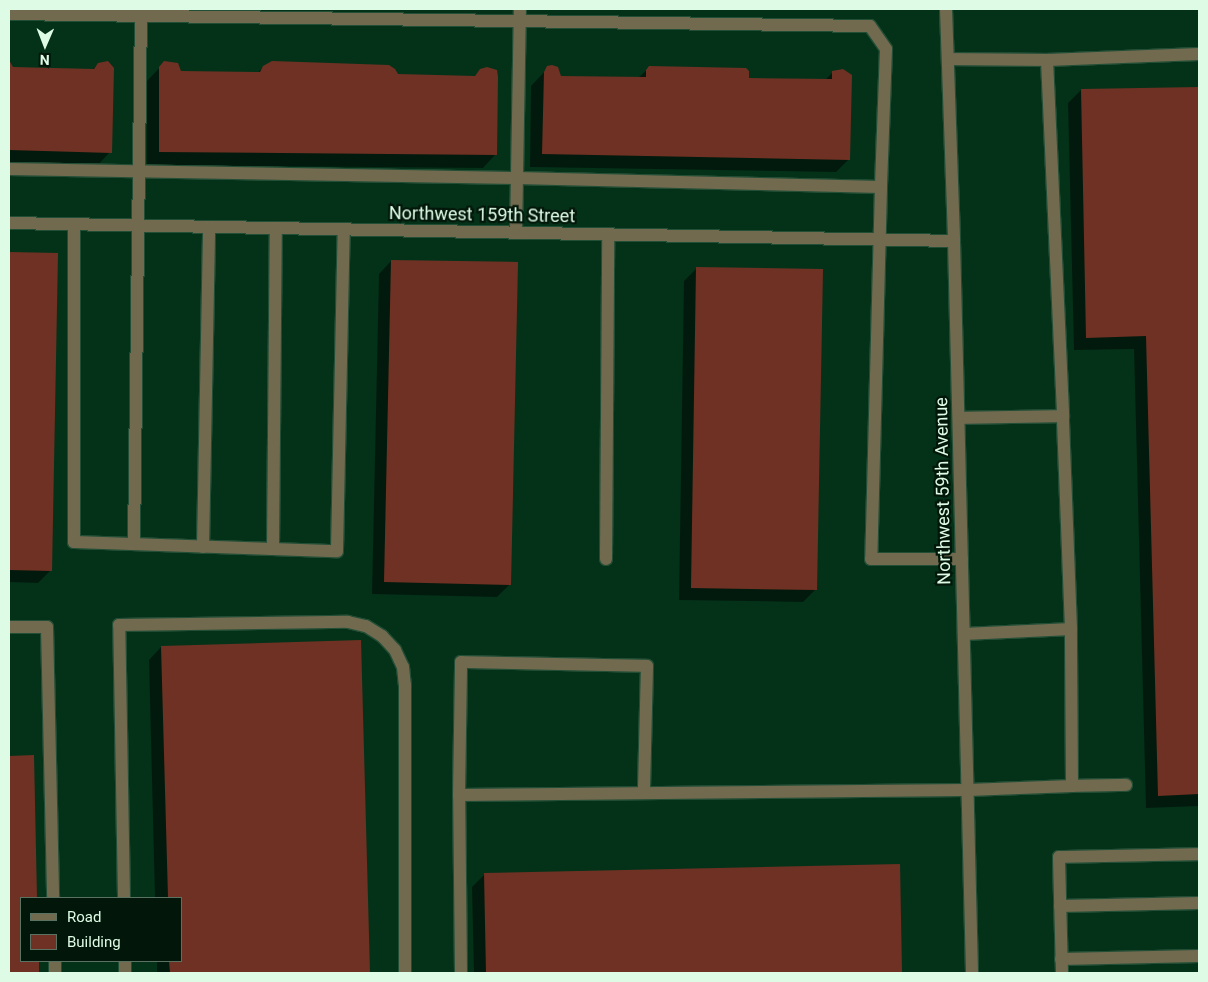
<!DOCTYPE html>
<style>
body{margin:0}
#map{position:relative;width:1208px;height:982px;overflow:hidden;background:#043219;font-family:Roboto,sans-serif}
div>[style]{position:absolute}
.shadow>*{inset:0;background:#0007}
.building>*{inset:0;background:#6f3123}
.roads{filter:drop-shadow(1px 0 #234e36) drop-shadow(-1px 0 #234e36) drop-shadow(0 1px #234e36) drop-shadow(0 -1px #234e36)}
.minor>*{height:12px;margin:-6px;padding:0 6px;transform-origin:6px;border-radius:6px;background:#726a4f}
span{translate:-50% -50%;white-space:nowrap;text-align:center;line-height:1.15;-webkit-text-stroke:4.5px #021709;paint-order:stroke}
.street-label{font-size:18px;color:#defbe6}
.frame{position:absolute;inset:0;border:10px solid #defbe6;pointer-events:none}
.legend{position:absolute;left:20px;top:897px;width:162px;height:65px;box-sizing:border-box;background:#021709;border:1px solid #5a7261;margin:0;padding:6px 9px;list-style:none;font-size:15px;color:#defbe6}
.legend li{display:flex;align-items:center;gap:10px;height:25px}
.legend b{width:25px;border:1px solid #5a7261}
.north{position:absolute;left:20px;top:20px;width:50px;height:50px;-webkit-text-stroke:4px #021709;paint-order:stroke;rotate:181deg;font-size:14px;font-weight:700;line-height:20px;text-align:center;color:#defbe6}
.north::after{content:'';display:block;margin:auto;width:18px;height:22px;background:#defbe6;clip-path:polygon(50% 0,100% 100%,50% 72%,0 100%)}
</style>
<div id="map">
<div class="shadow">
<div style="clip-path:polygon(9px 63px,12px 69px,92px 70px,98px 64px,110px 152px,98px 165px,9px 163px)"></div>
<div style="clip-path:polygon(164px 63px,180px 73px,257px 74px,263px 67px,398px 76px,474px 77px,480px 70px,495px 155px,483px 168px,147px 165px,147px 81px)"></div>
<div style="clip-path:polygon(650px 67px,748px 79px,824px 81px,833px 72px,849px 159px,836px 172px,530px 167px,531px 86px,548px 68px,560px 77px,638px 78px)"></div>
<div style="clip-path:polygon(1199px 88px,1199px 806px,1146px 808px,1134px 349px,1074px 350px,1068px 103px,1081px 90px)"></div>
<div style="clip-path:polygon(9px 253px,56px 254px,51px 570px,38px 583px,9px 582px)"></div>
<div style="clip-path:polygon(391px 261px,510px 584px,497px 597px,372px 594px,379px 274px)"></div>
<div style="clip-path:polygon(697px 268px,816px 589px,803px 602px,679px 600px,684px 281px)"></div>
<div style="clip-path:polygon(359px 641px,368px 973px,157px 973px,157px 961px,181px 961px,181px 898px,155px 898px,149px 660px,161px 647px)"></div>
<div style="clip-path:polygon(9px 757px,33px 757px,36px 898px,21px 898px,21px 961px,37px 961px,38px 973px,9px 973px)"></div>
<div style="clip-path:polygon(899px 865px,901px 973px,474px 973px,472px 887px,484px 875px)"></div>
</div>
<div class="building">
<div style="clip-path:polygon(9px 60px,13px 67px,94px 69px,98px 63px,108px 61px,114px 68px,112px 153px,9px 150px)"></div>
<div style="clip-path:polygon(164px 61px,178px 63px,181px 71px,260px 72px,263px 66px,272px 61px,389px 65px,395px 69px,398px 74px,475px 76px,480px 69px,487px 67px,497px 70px,498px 77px,497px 155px,159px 152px,159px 67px)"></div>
<div style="clip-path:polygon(552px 65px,558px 67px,561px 76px,646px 77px,646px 70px,649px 66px,746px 68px,749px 71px,749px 78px,832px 79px,832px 71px,843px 69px,852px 75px,850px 160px,542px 154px,544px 72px,547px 66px)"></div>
<div style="clip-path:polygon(1199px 87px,1199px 794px,1158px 796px,1146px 336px,1086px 338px,1081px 89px)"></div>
<div style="clip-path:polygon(9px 252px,58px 253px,52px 571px,9px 570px)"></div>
<div style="clip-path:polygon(391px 260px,518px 262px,511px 585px,384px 582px)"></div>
<div style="clip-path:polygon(696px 267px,823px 269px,817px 590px,691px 588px)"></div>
<div style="clip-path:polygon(361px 640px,370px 973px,170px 973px,169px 961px,181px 961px,181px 898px,168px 898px,161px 646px)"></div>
<div style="clip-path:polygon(34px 755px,37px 898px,21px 898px,21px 961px,39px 961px,39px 973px,9px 973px,9px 756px)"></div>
<div style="clip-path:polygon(900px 864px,902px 973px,486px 973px,484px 873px)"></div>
</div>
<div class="roads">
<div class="minor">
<div style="left:946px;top:9px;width:232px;rotate:88deg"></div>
<div style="left:954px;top:241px;width:732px;rotate:88.59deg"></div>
<div style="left:9px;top:14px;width:861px;rotate:0.8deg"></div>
<div style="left:870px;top:26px;width:28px;rotate:55deg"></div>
<div style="left:886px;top:49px;width:138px;rotate:92.1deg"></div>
<div style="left:948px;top:59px;width:99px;rotate:0.6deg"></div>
<div style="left:1047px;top:60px;width:356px;rotate:87.4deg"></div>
<div style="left:1047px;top:60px;width:152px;rotate:-2.3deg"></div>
<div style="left:9px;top:169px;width:508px;rotate:1.01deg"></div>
<div style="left:517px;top:178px;width:364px;rotate:1.4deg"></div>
<div style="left:881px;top:187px;width:372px;rotate:91.5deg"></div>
<div style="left:871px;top:559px;width:91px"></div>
<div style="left:9px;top:223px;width:945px;rotate:1.09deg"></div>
<div style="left:74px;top:225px;width:317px;rotate:90deg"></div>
<div style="left:74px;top:542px;width:263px;rotate:2deg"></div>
<div style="left:337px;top:551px;width:321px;rotate:-88.8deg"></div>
<div style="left:516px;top:233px;width:224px;rotate:-89deg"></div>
<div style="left:134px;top:544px;width:535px;rotate:-89.25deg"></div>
<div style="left:203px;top:547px;width:320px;rotate:-88.9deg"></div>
<div style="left:273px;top:549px;width:321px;rotate:-89.5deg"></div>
<div style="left:606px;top:559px;width:324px;rotate:-89.6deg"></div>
<div style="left:9px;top:627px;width:38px"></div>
<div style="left:47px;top:627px;width:271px;rotate:88.7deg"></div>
<div style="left:964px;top:634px;width:107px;rotate:-2.7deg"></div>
<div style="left:1072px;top:786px;width:54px;rotate:-1.1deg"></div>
<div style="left:459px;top:795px;width:133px;rotate:-89.1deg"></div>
<div style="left:461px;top:662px;width:186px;rotate:1.2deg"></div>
<div style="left:647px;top:666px;width:127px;rotate:91.4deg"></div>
<div style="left:124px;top:898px;width:273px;rotate:-91deg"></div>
<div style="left:119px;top:625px;width:229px;rotate:-0.8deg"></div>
<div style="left:348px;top:622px;width:18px;rotate:13deg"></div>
<div style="left:366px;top:626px;width:19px;rotate:32deg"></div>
<div style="left:382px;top:636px;width:19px;rotate:47deg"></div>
<div style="left:395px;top:650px;width:19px;rotate:65deg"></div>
<div style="left:403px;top:667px;width:18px;rotate:84deg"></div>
<div style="left:405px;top:685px;width:288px;rotate:90deg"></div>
<div style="left:1060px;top:906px;width:139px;rotate:-1.2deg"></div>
<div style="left:1061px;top:959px;width:138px;rotate:-1.2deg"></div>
<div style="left:55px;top:961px;width:12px;rotate:90deg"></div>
<div style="left:125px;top:961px;width:12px;rotate:90deg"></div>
<div style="left:461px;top:973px;width:178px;rotate:-90.6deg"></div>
<div style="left:459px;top:795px;width:509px;rotate:-0.56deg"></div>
<div style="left:968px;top:790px;width:104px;rotate:-2.2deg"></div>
<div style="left:1072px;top:786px;width:157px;rotate:-90.4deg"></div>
<div style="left:1071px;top:629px;width:213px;rotate:-92.2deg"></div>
<div style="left:1063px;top:416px;width:104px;rotate:178.9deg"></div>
<div style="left:1062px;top:973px;width:116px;rotate:-91.5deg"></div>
<div style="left:1059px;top:857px;width:140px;rotate:-1.2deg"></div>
</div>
</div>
<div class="street-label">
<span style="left:482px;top:215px;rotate:1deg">Northwest 159th Street</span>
<span style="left:943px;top:491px;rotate:-91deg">Northwest 59th Avenue</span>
</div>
<div class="frame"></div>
<ul class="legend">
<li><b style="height:6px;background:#726a4f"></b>Road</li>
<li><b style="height:14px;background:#6f3123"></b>Building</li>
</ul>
<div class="north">N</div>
</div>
